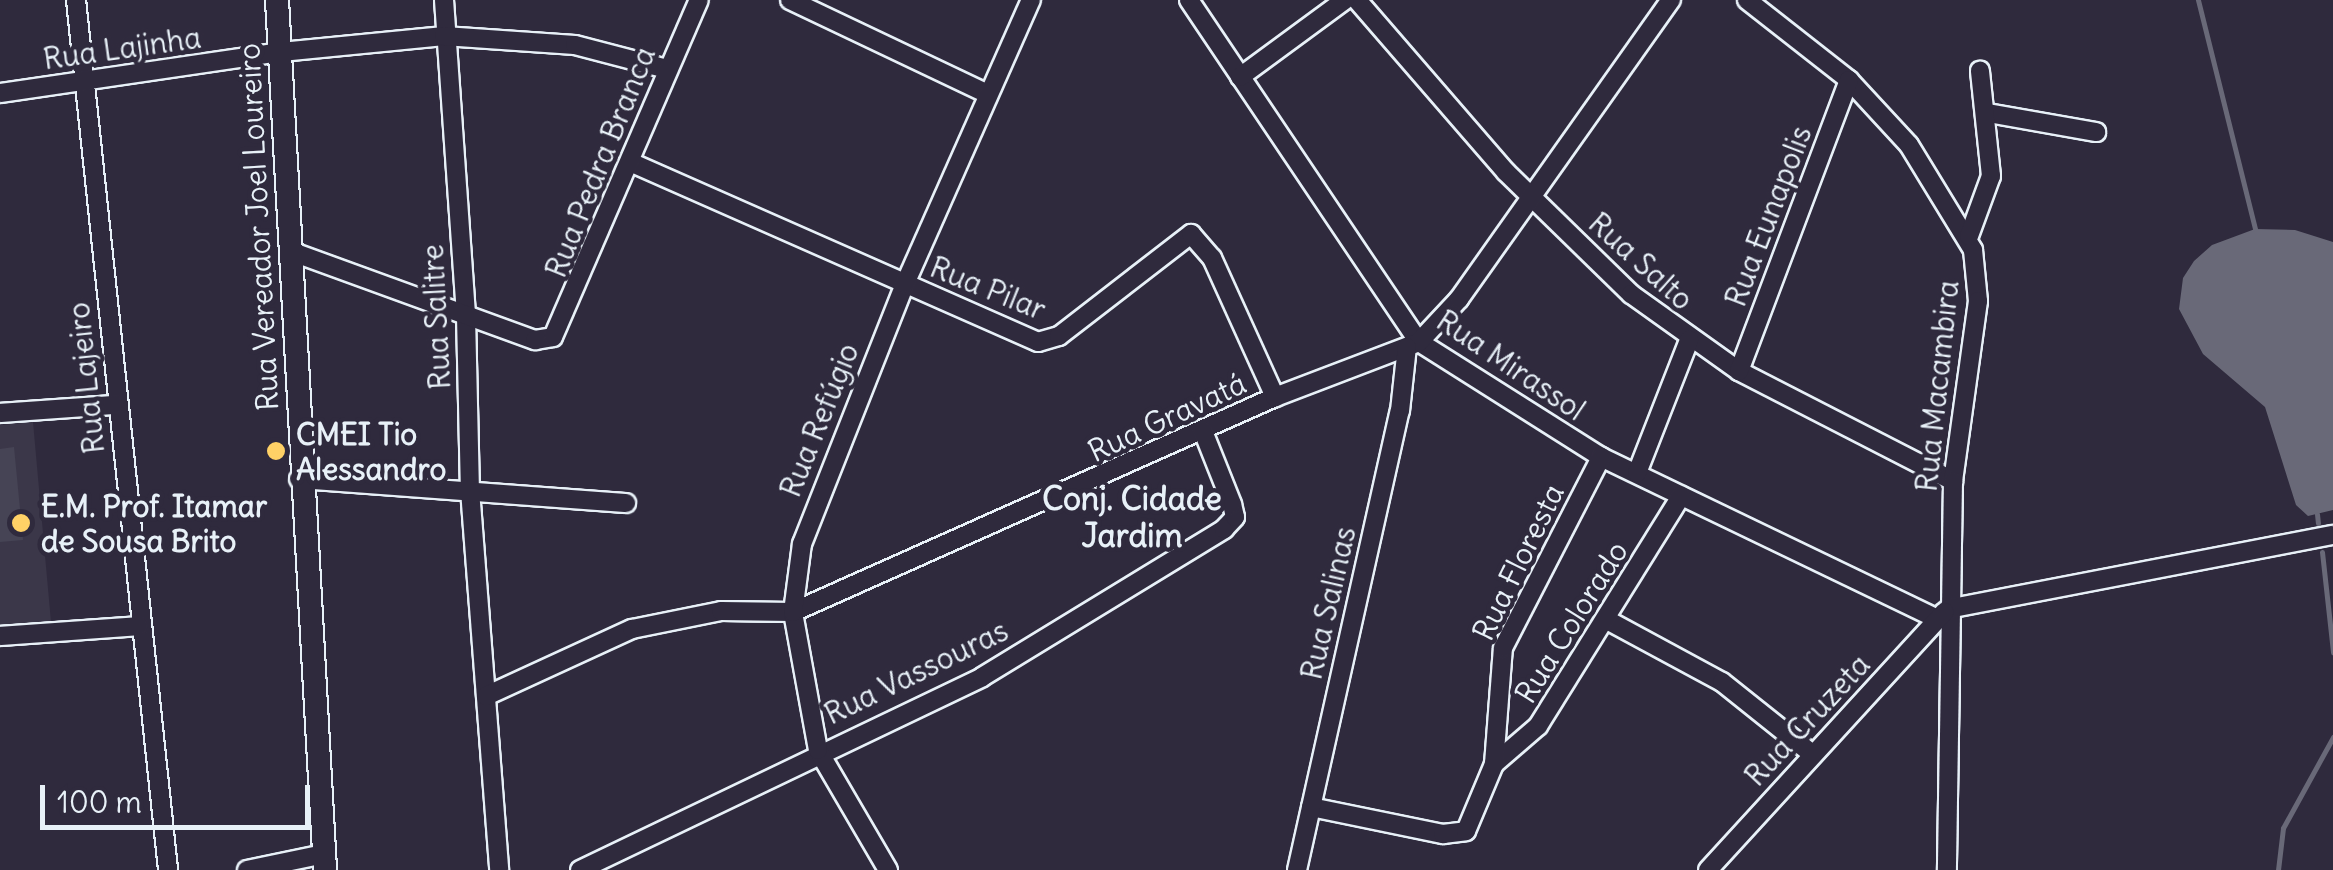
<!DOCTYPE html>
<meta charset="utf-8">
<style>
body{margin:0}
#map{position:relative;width:2333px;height:870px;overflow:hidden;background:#2f2a3d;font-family:Delius,sans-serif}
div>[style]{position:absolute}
.built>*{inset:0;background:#3b3749}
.green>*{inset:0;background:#464455}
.water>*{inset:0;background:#696978}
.stream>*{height:5px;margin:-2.5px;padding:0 2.5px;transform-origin:2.5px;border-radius:2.5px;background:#696978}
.roads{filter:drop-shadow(2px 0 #e8f1f8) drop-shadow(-2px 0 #e8f1f8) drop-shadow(0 2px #e8f1f8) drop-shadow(0 -2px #e8f1f8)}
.minor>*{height:18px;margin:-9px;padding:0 9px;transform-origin:9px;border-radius:9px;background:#2f2a3d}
.tertiary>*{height:22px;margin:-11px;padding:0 11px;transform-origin:11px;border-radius:11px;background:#2f2a3d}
.dots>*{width:28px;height:28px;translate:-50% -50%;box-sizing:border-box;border:5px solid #2f2a3d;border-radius:50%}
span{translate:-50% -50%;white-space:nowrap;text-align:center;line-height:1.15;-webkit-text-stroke:9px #2f2a3d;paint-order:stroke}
.street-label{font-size:30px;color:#e8f1f8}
.poi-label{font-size:30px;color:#e8f1f8;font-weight:700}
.left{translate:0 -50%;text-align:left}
.neighbourhood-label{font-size:32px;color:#e8f1f8;font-weight:700}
.scale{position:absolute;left:40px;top:785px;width:270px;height:45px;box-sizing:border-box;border:5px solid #e8f1f8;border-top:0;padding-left:12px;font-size:30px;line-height:35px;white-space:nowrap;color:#e8f1f8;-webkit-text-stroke:8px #2f2a3d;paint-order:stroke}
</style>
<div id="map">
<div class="built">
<div style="clip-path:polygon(33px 422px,51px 622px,0 626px,0 425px)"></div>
</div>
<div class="green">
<div style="clip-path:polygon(14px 447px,23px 540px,0 542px,0 449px)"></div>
</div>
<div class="water">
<div style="clip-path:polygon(2255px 229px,2295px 230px,2333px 242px,2333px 510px,2308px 516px,2296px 505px,2265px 407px,2203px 354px,2179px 309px,2183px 278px,2194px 261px,2212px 245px)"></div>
</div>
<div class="stream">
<div style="left:2198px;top:0;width:236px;rotate:76deg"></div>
<div style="left:2317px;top:514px;width:9px;rotate:84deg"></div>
<div style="left:2322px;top:552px;width:101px;rotate:83.7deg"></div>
<div style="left:2278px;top:870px;width:42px;rotate:-83.2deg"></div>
<div style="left:2283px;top:828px;width:104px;rotate:-61.2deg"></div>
</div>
<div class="roads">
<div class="minor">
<div style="left:76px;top:0;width:875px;rotate:83.96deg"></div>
<div style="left:444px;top:0;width:317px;rotate:86deg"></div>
<div style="left:466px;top:316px;width:174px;rotate:88.7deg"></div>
<div style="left:470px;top:490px;width:381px;rotate:85.6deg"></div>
<div style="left:790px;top:0;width:219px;rotate:25.4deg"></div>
<div style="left:1189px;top:0;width:412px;rotate:56.1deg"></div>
<div style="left:1419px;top:342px;width:215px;rotate:32.3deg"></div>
<div style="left:1601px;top:457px;width:374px;rotate:25.7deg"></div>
<div style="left:1357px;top:0;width:228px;rotate:49.1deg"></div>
<div style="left:1506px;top:172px;width:175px;rotate:44.3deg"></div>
<div style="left:1631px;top:294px;width:133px;rotate:35.5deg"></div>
<div style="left:1739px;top:371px;width:241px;rotate:27.2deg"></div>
<div style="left:1747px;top:0;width:130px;rotate:38.1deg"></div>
<div style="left:1849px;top:80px;width:88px;rotate:47.3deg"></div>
<div style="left:1909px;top:145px;width:123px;rotate:58.6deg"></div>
<div style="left:1973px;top:250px;width:51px;rotate:84.4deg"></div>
<div style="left:1978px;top:301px;width:182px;rotate:97.9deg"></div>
<div style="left:1953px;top:481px;width:389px;rotate:90.9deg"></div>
<div style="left:1240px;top:77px;width:130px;rotate:-36.3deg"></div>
<div style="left:0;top:93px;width:284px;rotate:-8.3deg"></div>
<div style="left:281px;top:52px;width:164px;rotate:-5.6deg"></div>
<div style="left:444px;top:36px;width:131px;rotate:3.9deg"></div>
<div style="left:575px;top:45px;width:95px;rotate:14.6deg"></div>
<div style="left:1988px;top:113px;width:110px;rotate:10deg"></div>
<div style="left:630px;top:162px;width:446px;rotate:23.8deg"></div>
<div style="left:1038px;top:342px;width:22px;rotate:-16deg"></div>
<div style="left:1059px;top:336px;width:167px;rotate:-37.7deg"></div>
<div style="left:1191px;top:234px;width:32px;rotate:49deg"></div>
<div style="left:1212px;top:258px;width:153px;rotate:65.6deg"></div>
<div style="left:1969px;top:236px;width:64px;rotate:-69.9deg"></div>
<div style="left:1991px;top:176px;width:106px;rotate:-96deg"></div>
<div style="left:290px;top:251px;width:261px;rotate:20deg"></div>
<div style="left:535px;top:340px;width:18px;rotate:-9deg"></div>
<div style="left:553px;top:337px;width:367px;rotate:-66.6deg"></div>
<div style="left:1739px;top:371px;width:311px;rotate:-69.3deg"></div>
<div style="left:0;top:413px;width:115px;rotate:-4deg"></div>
<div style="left:1637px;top:473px;width:143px;rotate:-68.6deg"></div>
<div style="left:299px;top:479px;width:328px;rotate:4.2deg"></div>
<div style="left:1948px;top:609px;width:392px;rotate:-10.9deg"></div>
<div style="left:1609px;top:621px;width:128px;rotate:28.4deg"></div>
<div style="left:1722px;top:682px;width:114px;rotate:38.6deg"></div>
<div style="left:0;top:636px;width:139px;rotate:-4.1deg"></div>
<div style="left:486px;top:696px;width:161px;rotate:-24.7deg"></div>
<div style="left:632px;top:629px;width:91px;rotate:-11.4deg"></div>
<div style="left:721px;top:611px;width:72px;rotate:0.8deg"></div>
<div style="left:793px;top:612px;width:528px;rotate:-24.04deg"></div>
<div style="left:1275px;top:397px;width:154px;rotate:-20.9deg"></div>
<div style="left:1419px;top:342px;width:59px;rotate:-47.1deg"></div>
<div style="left:1459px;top:299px;width:367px;rotate:-54.7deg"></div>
<div style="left:1494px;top:764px;width:58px;rotate:-40.8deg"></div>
<div style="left:1538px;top:726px;width:271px;rotate:-58.1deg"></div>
<div style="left:1311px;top:807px;width:135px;rotate:11.6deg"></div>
<div style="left:1443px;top:834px;width:23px;rotate:-7deg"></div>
<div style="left:1466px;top:831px;width:73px;rotate:-67.3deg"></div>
<div style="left:1494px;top:764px;width:116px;rotate:-85.6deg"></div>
<div style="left:1503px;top:648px;width:215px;rotate:-62.8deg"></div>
<div style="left:247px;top:870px;width:79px;rotate:-11.7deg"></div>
<div style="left:580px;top:870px;width:446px;rotate:-25.6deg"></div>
<div style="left:982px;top:677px;width:284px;rotate:-31.4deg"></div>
<div style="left:1224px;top:529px;width:16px;rotate:-47deg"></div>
<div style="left:1235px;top:517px;width:13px;rotate:-103deg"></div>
<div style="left:1232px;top:504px;width:79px;rotate:-111.7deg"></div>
<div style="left:888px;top:870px;width:139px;rotate:-120.3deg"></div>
<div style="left:818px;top:750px;width:140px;rotate:-100.3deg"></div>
<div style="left:793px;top:612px;width:69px;rotate:-82.5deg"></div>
<div style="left:802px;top:544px;width:280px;rotate:-68.4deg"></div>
<div style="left:905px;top:284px;width:311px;rotate:-66.1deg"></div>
<div style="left:1297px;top:870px;width:470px;rotate:-77.4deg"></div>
<div style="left:1400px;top:411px;width:64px;rotate:-83.8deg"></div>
<div style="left:1708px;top:870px;width:350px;rotate:-47.5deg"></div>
</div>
<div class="tertiary">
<div style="left:277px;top:0;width:871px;rotate:86.84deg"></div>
</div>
</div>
<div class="dots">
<div style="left:276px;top:451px;background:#ffd166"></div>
<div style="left:21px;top:523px;background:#ffd166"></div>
</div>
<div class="street-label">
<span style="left:122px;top:48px;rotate:-8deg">Rua Lajinha</span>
<span style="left:600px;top:162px;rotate:-68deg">Rua Pedra Branca</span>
<span style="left:1768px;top:216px;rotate:-69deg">Rua Eunapolis</span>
<span style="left:258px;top:227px;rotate:-93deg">Rua Vereador Joel Loureiro</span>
<span style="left:1641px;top:261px;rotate:42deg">Rua Salto</span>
<span style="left:988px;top:288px;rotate:22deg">Rua Pilar</span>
<span style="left:436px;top:317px;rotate:-93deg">Rua Salitre</span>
<span style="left:1511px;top:365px;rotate:34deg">Rua Mirassol</span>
<span style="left:86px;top:378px;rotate:-96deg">Rua Lajeiro</span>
<span style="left:1937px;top:386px;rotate:-84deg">Rua Macambira</span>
<span style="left:1167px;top:417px;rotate:-25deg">Rua Gravatá</span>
<span style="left:819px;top:420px;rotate:-68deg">Rua Refúgio</span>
<span style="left:1518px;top:562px;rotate:-64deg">Rua Floresta</span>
<span style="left:1328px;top:603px;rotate:-77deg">Rua Salinas</span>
<span style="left:1571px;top:622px;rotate:-58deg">Rua Colorado</span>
<span style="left:916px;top:672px;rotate:-26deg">Rua Vassouras</span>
<span style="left:1807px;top:720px;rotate:-47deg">Rua Cruzeta</span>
</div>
<div class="poi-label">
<span class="left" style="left:296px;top:451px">CMEI Tio<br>Alessandro</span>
<span class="left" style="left:41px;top:523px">E.M. Prof. Itamar<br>de Sousa Brito</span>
</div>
<div class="neighbourhood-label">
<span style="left:1132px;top:518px">Conj. Cidade<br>Jardim</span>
</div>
<div class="scale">100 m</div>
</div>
